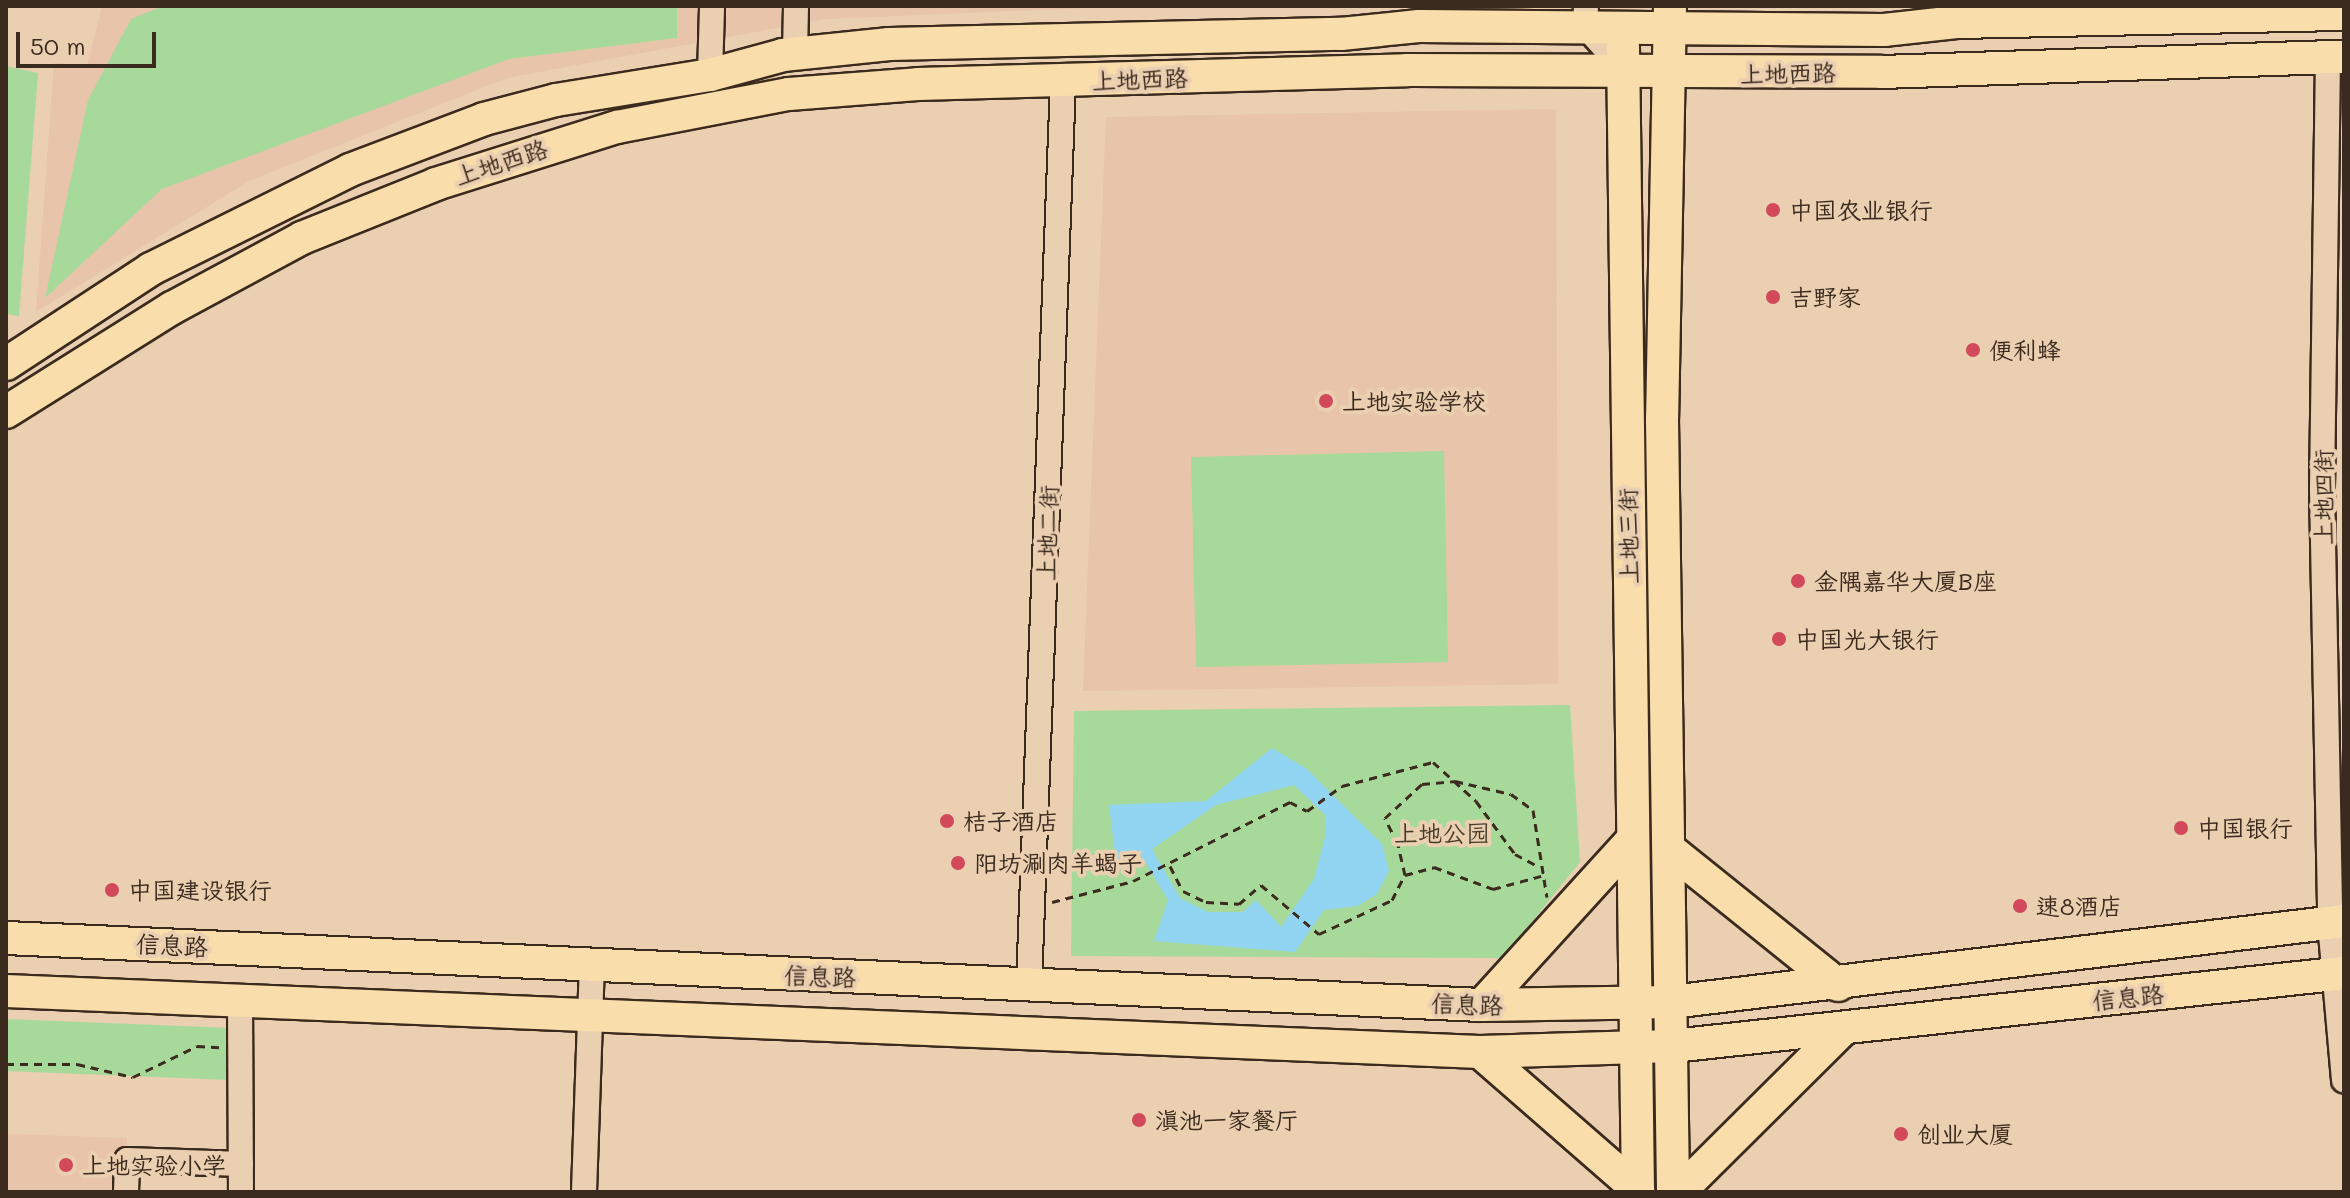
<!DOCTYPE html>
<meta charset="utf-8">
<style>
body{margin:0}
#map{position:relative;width:2350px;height:1198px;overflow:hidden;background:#eacfb1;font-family:Mali,"LXGW WenKai TC",sans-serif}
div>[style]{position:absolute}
.built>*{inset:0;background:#e8c4aa}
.green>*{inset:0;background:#a7d99a}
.water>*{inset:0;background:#91d5f3}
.path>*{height:3px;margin-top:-1.5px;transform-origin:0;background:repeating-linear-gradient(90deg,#3b2a1e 0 8px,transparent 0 14px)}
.roads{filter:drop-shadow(2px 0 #3b2a1e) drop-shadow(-2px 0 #3b2a1e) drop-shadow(0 2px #3b2a1e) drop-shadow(0 -2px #3b2a1e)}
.minor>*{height:24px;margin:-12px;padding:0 12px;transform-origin:12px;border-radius:12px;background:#eacfb1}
.major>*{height:32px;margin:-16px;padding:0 16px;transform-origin:16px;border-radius:16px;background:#f9deab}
.dots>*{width:22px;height:22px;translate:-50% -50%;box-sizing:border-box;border:4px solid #eacfb1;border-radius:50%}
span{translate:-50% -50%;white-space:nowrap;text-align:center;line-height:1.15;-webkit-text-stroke:8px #eacfb1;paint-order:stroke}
.street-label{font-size:24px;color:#3b2a1e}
.poi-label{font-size:24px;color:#3b2a1e}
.left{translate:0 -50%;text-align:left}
.park-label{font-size:24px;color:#463c2a}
.frame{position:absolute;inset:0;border:8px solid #3b2a1e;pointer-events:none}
.scale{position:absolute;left:16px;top:32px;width:140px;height:36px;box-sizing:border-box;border:4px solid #3b2a1e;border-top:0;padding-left:10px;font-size:24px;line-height:28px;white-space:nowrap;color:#3b2a1e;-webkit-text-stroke:6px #eacfb1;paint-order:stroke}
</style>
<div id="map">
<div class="built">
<div style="clip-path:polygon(102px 6px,1131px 6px,826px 19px,507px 78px,249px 181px,36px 312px,54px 63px,87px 65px)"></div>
<div style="clip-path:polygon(1556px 109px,1558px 684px,1083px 691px,1106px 117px)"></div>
<div style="clip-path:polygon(6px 1134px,127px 1138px,126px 1192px,6px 1192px)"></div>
</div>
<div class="green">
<div style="clip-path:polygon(163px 6px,677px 6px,677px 38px,509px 59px,162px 189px,45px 298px,88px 100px,131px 19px)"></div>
<div style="clip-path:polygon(6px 66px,38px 73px,19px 316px,6px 314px)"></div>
<div style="clip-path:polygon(1444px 451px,1448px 662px,1196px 667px,1191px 457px)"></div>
<div style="clip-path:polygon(1570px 705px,1580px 862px,1503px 958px,1071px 956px,1074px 711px)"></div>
<div style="clip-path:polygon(6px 1019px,232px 1028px,230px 1080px,6px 1071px)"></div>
</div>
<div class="water">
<div style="clip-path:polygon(evenodd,1272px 748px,1307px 769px,1382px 844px,1389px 871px,1377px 894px,1357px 906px,1324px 910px,1295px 952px,1154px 941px,1168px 900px,1139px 852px,1132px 868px,1117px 869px,1109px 805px,1206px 801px,1272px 748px,1294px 785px,1325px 815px,1326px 833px,1314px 879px,1281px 927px,1256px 900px,1243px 912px,1208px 912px,1180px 898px,1152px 849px,1216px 805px,1294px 785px)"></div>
</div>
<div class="path">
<div style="left:1170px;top:866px;width:28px;rotate:63deg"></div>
<div style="left:1183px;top:891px;width:25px;rotate:26deg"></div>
<div style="left:1206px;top:902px;width:33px;rotate:3deg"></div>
<div style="left:1239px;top:904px;width:29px;rotate:-41deg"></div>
<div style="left:1261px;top:885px;width:76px;rotate:40.2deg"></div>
<div style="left:1319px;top:934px;width:81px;rotate:-25deg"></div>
<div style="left:1392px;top:900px;width:28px;rotate:-63deg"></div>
<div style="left:1405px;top:875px;width:32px;rotate:-103deg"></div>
<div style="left:1398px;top:844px;width:29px;rotate:-117deg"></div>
<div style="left:1385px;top:818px;width:50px;rotate:-42.6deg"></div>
<div style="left:1422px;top:784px;width:33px;rotate:-5deg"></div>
<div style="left:1455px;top:781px;width:57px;rotate:13.1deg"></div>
<div style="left:1511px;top:794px;width:27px;rotate:36deg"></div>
<div style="left:1533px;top:810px;width:88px;rotate:80.9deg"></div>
<div style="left:1405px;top:875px;width:30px;rotate:-15deg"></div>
<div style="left:1434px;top:867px;width:63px;rotate:20.4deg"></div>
<div style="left:1493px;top:889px;width:50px;rotate:-15.2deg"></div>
<div style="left:1052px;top:902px;width:84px;rotate:-14.5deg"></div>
<div style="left:1133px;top:881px;width:176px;rotate:-26.7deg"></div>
<div style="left:1290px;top:802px;width:19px;rotate:28deg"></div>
<div style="left:1307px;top:811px;width:43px;rotate:-35.5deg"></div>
<div style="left:1342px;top:786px;width:94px;rotate:-14.8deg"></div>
<div style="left:1433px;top:762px;width:58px;rotate:42.2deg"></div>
<div style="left:1476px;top:801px;width:66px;rotate:53.7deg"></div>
<div style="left:1515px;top:854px;width:24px;rotate:28deg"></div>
<div style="left:6px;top:1064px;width:71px"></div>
<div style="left:77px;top:1064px;width:57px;rotate:13.1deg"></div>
<div style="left:133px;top:1077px;width:71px;rotate:-25.8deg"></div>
<div style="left:197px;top:1046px;width:22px;rotate:3deg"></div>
</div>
<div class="roads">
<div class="minor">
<div style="left:1586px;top:6px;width:20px;rotate:93deg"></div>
<div style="left:1585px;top:26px;width:58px;rotate:47.8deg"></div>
<div style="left:795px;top:54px;width:48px;rotate:-88.8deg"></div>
<div style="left:2328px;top:57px;width:432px;rotate:90.8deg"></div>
<div style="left:2322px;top:489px;width:434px;rotate:88.9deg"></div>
<div style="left:2330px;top:923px;width:158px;rotate:84.9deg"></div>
<div style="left:710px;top:75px;width:69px;rotate:-88.3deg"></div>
<div style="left:1029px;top:984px;width:903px;rotate:-87.84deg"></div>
<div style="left:240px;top:1002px;width:190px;rotate:89.7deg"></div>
<div style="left:126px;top:1192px;width:32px;rotate:-88deg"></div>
<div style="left:127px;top:1160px;width:114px;rotate:2deg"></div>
<div style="left:584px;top:1192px;width:226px;rotate:-88deg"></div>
</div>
<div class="major">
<div style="left:1670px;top:6px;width:414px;rotate:91.1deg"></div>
<div style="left:1662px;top:420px;width:772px;rotate:89.18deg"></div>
<div style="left:1623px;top:47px;width:1145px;rotate:89.25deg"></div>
<div style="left:6px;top:364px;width:173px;rotate:-33.2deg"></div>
<div style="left:151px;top:269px;width:222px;rotate:-26.4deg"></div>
<div style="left:350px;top:170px;width:143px;rotate:-20.8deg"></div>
<div style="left:484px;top:119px;width:74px;rotate:-14.8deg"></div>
<div style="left:556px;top:100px;width:156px;rotate:-9.2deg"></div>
<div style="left:710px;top:75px;width:76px;rotate:-15.3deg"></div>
<div style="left:783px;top:55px;width:107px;rotate:-5.9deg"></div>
<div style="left:889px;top:44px;width:452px;rotate:-1.3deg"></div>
<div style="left:1341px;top:34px;width:78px;rotate:-5.9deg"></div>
<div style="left:1419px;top:26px;width:465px;rotate:0.5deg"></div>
<div style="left:1884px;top:30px;width:73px;rotate:-6.3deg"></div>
<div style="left:1957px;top:22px;width:387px;rotate:-1.2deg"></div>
<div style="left:6px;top:412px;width:196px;rotate:-32.1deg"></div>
<div style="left:172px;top:308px;width:148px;rotate:-28.3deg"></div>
<div style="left:302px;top:238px;width:144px;rotate:-21.9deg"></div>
<div style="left:436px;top:184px;width:190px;rotate:-17.5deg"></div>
<div style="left:617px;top:127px;width:175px;rotate:-10.9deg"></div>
<div style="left:789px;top:94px;width:129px;rotate:-4.4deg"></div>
<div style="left:918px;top:84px;width:489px;rotate:-1.6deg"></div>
<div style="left:1407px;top:70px;width:474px;rotate:0.2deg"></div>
<div style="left:1881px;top:72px;width:463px;rotate:-1.9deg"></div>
<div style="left:1669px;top:849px;width:217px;rotate:38.8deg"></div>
<div style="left:6px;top:938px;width:1478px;rotate:2.6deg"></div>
<div style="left:1482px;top:1005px;width:189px;rotate:-0.9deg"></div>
<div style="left:1671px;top:1002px;width:678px;rotate:-6.86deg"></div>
<div style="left:6px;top:991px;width:1475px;rotate:2.37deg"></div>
<div style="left:1480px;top:1052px;width:193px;rotate:-1.8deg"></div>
<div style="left:1673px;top:1046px;width:675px;rotate:-6.21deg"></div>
<div style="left:1482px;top:1005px;width:223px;rotate:-47.7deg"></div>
<div style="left:1480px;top:1052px;width:210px;rotate:41.1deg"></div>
<div style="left:1679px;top:1192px;width:230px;rotate:-44.8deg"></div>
</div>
</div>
<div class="dots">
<div style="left:1773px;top:210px;background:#d1495b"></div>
<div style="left:1773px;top:297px;background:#d1495b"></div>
<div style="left:1973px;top:350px;background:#d1495b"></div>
<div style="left:1326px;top:401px;background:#d1495b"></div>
<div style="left:1798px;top:581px;background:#d1495b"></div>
<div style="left:1779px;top:639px;background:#d1495b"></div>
<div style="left:947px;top:821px;background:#d1495b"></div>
<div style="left:2181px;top:828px;background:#d1495b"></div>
<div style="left:958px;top:863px;background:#d1495b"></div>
<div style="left:112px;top:890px;background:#d1495b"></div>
<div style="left:2020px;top:906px;background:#d1495b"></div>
<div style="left:1139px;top:1120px;background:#d1495b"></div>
<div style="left:1901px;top:1134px;background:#d1495b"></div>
<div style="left:66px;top:1165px;background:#d1495b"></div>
</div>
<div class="street-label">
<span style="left:1788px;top:73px;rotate:-1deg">上地西路</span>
<span style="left:1140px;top:79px;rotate:-2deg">上地西路</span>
<span style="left:501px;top:162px;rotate:-18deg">上地西路</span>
<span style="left:2323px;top:497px;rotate:-90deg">上地四街</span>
<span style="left:1047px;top:533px;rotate:-88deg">上地二街</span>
<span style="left:1628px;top:536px;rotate:-91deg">上地三街</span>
<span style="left:172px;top:945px;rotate:3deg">信息路</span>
<span style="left:820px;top:976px;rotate:2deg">信息路</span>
<span style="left:2128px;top:997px;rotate:-6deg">信息路</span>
<span style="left:1467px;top:1004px;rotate:2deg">信息路</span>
</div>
<div class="poi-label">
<span class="left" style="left:1789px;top:210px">中国农业银行</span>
<span class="left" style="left:1789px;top:297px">吉野家</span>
<span class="left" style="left:1989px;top:350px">便利蜂</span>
<span class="left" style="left:1342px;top:401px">上地实验学校</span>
<span class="left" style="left:1814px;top:581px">金隅嘉华大厦B座</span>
<span class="left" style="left:1795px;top:639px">中国光大银行</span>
<span class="left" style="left:963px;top:821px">桔子酒店</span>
<span class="left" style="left:2197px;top:828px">中国银行</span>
<span class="left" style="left:974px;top:863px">阳坊涮肉羊蝎子</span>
<span class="left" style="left:128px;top:890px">中国建设银行</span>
<span class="left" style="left:2036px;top:906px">速8酒店</span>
<span class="left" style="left:1155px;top:1120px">滇池一家餐厅</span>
<span class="left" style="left:1917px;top:1134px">创业大厦</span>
<span class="left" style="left:82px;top:1165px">上地实验小学</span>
</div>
<div class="park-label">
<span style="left:1442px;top:833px">上地公园</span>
</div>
<div class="frame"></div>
<div class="scale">50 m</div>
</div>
